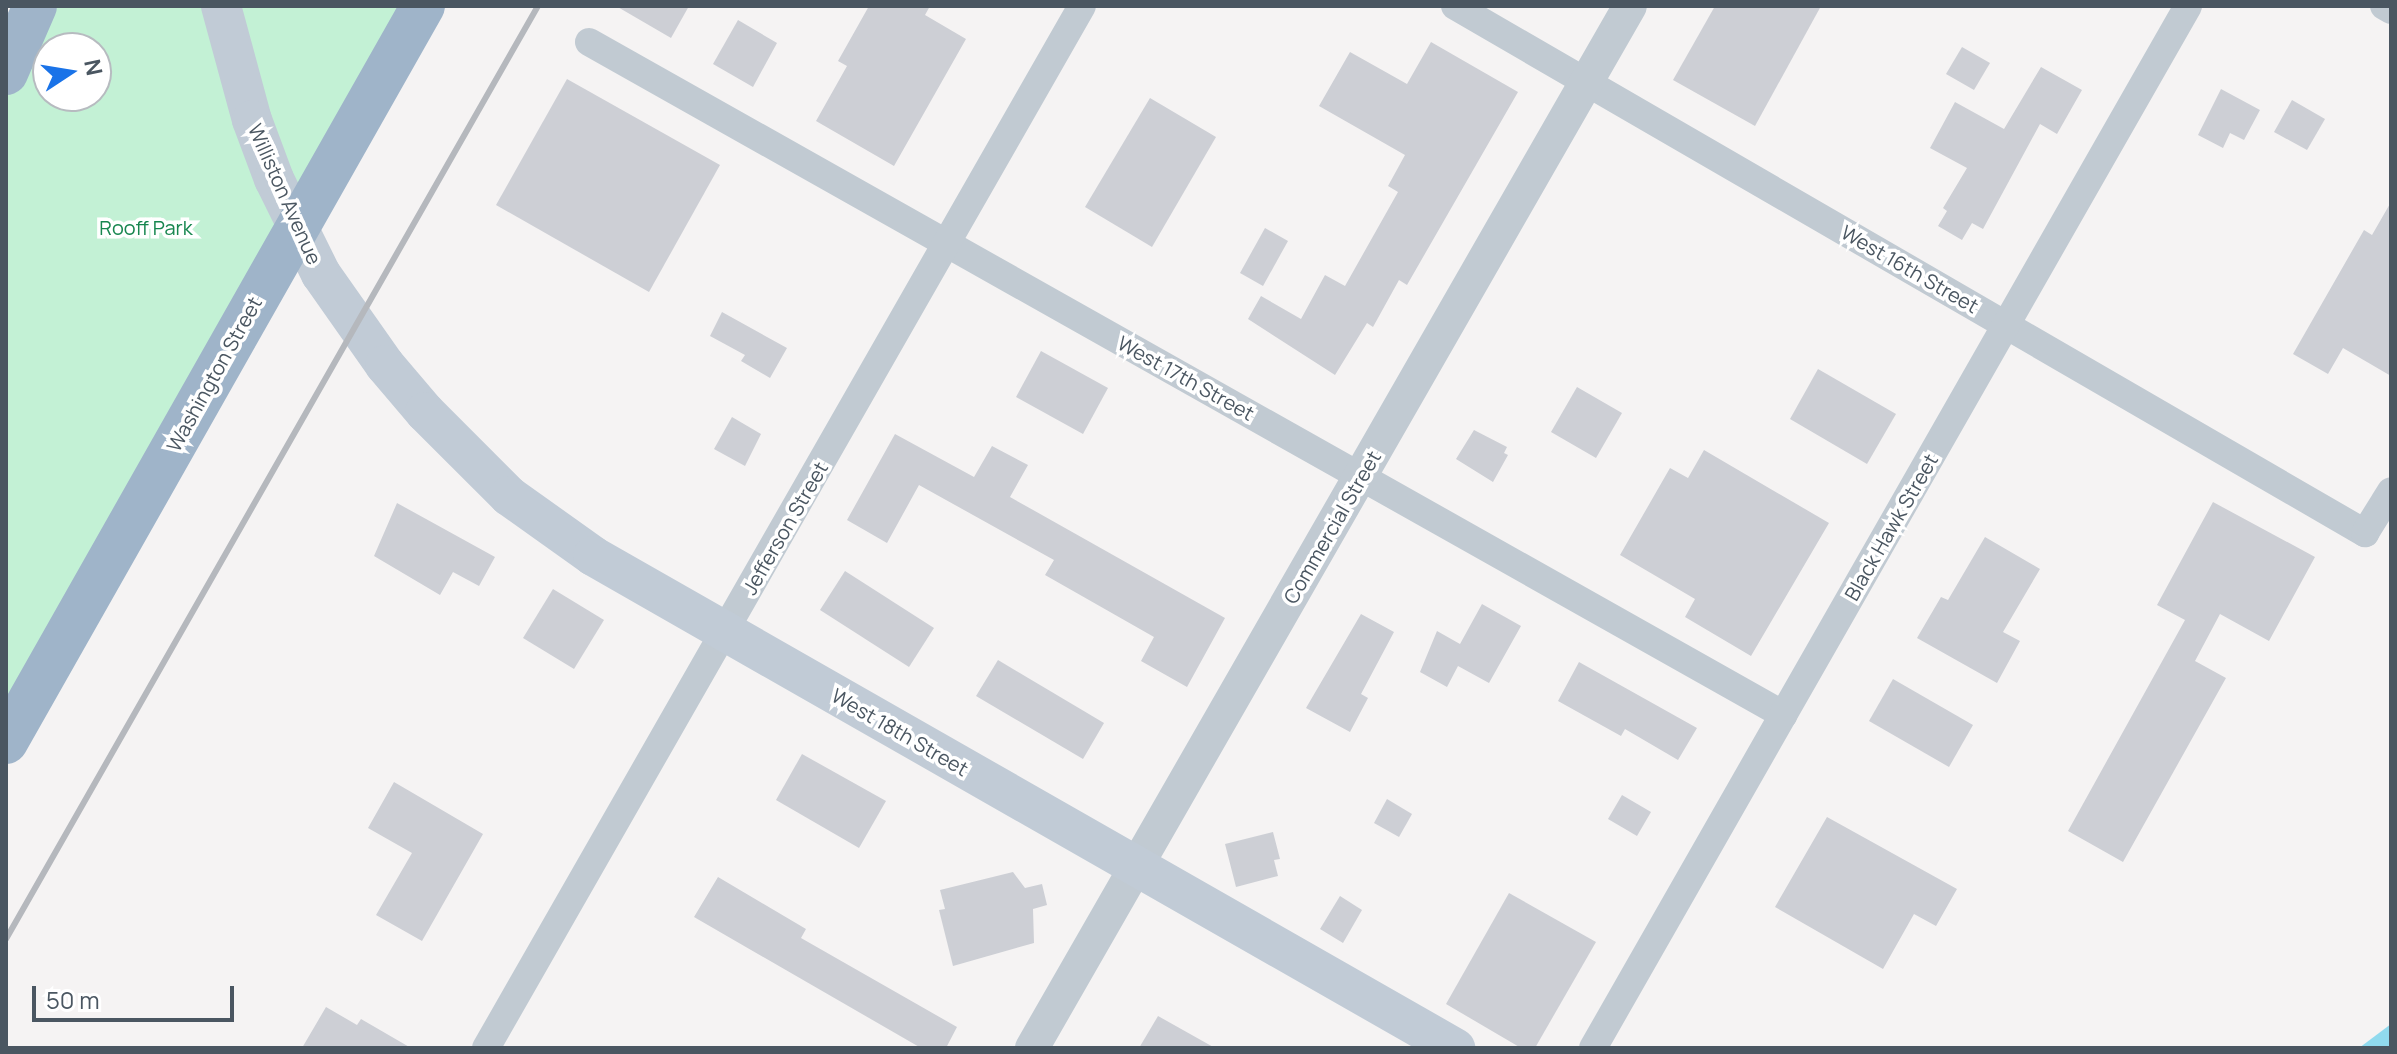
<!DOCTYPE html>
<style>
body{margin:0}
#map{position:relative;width:2397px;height:1054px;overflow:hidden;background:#f5f3f3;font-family:Manrope,sans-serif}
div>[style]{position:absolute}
.green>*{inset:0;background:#c3f1d5}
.water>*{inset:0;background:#90daee}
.building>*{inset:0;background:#cdcfd5}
.minor>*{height:28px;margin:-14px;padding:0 14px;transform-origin:14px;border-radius:14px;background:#c1cad2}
.tertiary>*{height:34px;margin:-17px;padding:0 17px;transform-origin:17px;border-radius:17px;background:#c1cad2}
.secondary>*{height:40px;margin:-20px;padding:0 20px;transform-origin:20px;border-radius:20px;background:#c1cbd6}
.trunk>*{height:44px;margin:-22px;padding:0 22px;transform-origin:22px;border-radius:22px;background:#9fb4c9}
.rail>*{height:6px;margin:-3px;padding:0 3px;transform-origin:3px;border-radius:3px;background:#b5b8bd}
span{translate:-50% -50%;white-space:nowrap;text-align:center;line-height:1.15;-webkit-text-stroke:7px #fff;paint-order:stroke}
.street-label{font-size:20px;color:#4a5661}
.park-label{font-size:20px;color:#17864f}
.frame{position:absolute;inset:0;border:8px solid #4a5661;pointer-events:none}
.north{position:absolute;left:32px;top:32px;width:80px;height:80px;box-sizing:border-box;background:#fff;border:2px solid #b7bbc0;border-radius:50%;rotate:78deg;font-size:22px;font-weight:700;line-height:32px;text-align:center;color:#4a5661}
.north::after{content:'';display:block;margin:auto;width:28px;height:36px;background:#1a73e8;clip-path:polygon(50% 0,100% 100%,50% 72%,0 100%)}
.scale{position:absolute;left:32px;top:986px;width:202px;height:36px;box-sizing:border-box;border:4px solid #4a5661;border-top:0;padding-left:10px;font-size:24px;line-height:28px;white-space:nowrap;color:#4a5661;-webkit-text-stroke:6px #fff;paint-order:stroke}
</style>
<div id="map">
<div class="green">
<div style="clip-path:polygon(evenodd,35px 6px,434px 6px,6px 754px,6px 73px,35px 6px,48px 48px,96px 48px,96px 96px,48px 96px,48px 48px)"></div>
</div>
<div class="water">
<div style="clip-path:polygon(2391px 1024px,2391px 1048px,2359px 1048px)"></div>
</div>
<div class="building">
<div style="clip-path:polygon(616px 6px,689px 6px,671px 38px)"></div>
<div style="clip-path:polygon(869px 6px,930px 6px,925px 15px,966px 39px,894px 166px,816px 121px,847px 66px,838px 61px)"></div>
<div style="clip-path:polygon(1715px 6px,1821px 6px,1755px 126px,1673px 80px)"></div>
<div style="clip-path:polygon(738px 20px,777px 43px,753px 87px,713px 64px)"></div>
<div style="clip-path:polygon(1431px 42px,1518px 92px,1407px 285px,1399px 280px,1373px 327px,1367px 323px,1335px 375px,1248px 319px,1261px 296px,1301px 319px,1325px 275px,1345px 286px,1398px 192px,1388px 186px,1405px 155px,1319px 106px,1350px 52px,1407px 84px)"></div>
<div style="clip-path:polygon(1962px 47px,1990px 63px,1974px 90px,1946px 74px)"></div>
<div style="clip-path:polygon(2041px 67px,2082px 90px,2057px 134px,2040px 124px,1983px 229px,1972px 223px,1962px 240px,1938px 226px,1947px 211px,1943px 208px,1967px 168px,1930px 148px,1955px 102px,2004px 129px)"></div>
<div style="clip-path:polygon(567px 79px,720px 165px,649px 292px,496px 205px)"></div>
<div style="clip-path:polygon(2221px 89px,2260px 110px,2244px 140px,2230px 133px,2223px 148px,2198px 135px)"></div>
<div style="clip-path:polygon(1150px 98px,1216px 137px,1152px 247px,1085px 207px)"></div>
<div style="clip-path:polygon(2292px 100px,2325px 119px,2307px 150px,2274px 132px)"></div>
<div style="clip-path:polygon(2391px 202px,2391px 376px,2343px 348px,2328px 374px,2293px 354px,2364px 230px,2372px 235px)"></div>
<div style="clip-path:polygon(1265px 228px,1288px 241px,1263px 286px,1240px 273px)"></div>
<div style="clip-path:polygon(722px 312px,787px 348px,770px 378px,741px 361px,745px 355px,710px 336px)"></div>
<div style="clip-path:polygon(1041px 351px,1108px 388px,1083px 434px,1016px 397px)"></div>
<div style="clip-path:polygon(1818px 369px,1896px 414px,1867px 464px,1790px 419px)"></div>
<div style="clip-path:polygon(1577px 387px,1622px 413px,1596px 458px,1551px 432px)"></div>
<div style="clip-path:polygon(732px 417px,761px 434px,745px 466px,714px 449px)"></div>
<div style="clip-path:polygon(1474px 430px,1507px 447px,1504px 453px,1508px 455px,1493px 482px,1456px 459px)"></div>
<div style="clip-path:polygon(895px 434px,974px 477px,992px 446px,1028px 465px,1010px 497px,1225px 618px,1187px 687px,1141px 661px,1154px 637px,1045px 575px,1054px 560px,919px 485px,887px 543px,847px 520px)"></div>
<div style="clip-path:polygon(1704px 450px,1829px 523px,1751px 656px,1685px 617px,1695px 599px,1620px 555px,1670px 468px,1688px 478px)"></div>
<div style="clip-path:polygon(2213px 502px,2315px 557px,2269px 641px,2220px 614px,2195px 661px,2226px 678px,2123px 862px,2068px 831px,2185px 620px,2157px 605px)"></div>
<div style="clip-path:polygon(397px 503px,495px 557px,479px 586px,453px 572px,440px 595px,374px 556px)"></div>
<div style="clip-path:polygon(1985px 537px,2040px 569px,2003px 632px,2020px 641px,1997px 683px,1917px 638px,1941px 597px,1948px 600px)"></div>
<div style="clip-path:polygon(845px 571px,934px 628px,909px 667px,820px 610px)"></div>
<div style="clip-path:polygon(553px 589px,604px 620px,574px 669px,523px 638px)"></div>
<div style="clip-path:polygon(1482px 604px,1521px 626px,1489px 683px,1458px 666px,1447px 687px,1420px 672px,1437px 631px,1460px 644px)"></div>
<div style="clip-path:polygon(1361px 614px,1394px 632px,1361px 694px,1368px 698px,1350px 732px,1306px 708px)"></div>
<div style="clip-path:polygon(998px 660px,1104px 723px,1083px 759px,976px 696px)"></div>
<div style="clip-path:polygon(1579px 662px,1697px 728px,1678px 760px,1625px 729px,1621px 736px,1558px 701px)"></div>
<div style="clip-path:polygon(1893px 679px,1973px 725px,1949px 767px,1869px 721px)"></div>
<div style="clip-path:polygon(802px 754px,886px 801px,859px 848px,776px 800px)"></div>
<div style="clip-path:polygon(394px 782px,483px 834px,422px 941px,376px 915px,412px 853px,368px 828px)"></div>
<div style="clip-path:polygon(1622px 795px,1651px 812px,1637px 836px,1608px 819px)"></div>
<div style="clip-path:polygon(1387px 799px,1412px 814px,1399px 837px,1374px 823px)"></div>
<div style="clip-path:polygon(1827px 817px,1957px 889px,1936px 926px,1914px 914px,1883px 969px,1775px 907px)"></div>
<div style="clip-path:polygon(1273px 832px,1280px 859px,1274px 860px,1278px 876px,1236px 887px,1225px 844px)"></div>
<div style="clip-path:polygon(1013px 872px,1025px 888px,1042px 884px,1047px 905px,1033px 909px,1034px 943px,953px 966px,939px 910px,945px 909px,940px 890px)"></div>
<div style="clip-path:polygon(718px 877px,806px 929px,801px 938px,957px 1027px,946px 1048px,921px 1048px,694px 917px)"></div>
<div style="clip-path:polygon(1509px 893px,1596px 942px,1535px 1048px,1521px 1048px,1446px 1004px)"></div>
<div style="clip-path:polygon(1340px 896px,1362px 910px,1343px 943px,1320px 929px)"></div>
<div style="clip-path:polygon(326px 1007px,357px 1025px,361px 1019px,411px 1048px,302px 1048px)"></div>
<div style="clip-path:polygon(1158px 1016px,1215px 1048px,1139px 1048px)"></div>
</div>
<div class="minor">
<div style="left:1455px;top:6px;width:1052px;rotate:30.08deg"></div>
<div style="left:2365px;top:533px;width:49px;rotate:-58.2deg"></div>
<div style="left:2384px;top:6px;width:8px;rotate:30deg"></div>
<div style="left:589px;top:42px;width:1371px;rotate:29.39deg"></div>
<div style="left:486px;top:1048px;width:1200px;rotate:-60.23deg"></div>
<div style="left:1593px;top:1048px;width:1200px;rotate:-60.27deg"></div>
</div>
<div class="tertiary">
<div style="left:1032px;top:1048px;width:1201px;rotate:-60.15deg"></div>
</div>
<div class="secondary">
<div style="left:221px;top:6px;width:118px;rotate:74.8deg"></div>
<div style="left:252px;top:120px;width:63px;rotate:69.6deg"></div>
<div style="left:274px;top:179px;width:106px;rotate:63.7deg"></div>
<div style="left:321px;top:274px;width:111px;rotate:54.9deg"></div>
<div style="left:385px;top:365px;width:62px;rotate:49.6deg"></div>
<div style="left:425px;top:412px;width:119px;rotate:45deg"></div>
<div style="left:509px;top:496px;width:103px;rotate:35.5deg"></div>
<div style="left:593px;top:556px;width:993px;rotate:29.72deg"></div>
</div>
<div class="trunk">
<div style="left:6px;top:73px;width:73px;rotate:-66.6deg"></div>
<div style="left:6px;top:742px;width:846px;rotate:-60.47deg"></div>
</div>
<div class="rail">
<div style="left:6px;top:939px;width:1074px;rotate:-60.31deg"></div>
</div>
<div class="street-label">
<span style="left:285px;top:194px;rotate:66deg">Williston Avenue</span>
<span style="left:1910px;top:269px;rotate:30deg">West 16th Street</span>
<span style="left:214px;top:374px;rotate:-61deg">Washington Street</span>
<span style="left:1186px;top:378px;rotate:29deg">West 17th Street</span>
<span style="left:1332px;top:527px;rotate:-60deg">Commercial Street</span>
<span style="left:1891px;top:527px;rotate:-60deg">Black Hawk Street</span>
<span style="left:785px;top:528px;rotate:-60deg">Jefferson Street</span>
<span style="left:900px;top:732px;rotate:30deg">West 18th Street</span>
</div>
<div class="park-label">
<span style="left:146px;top:227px">Rooff Park</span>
</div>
<div class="frame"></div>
<div class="north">N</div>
<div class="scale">50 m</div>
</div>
